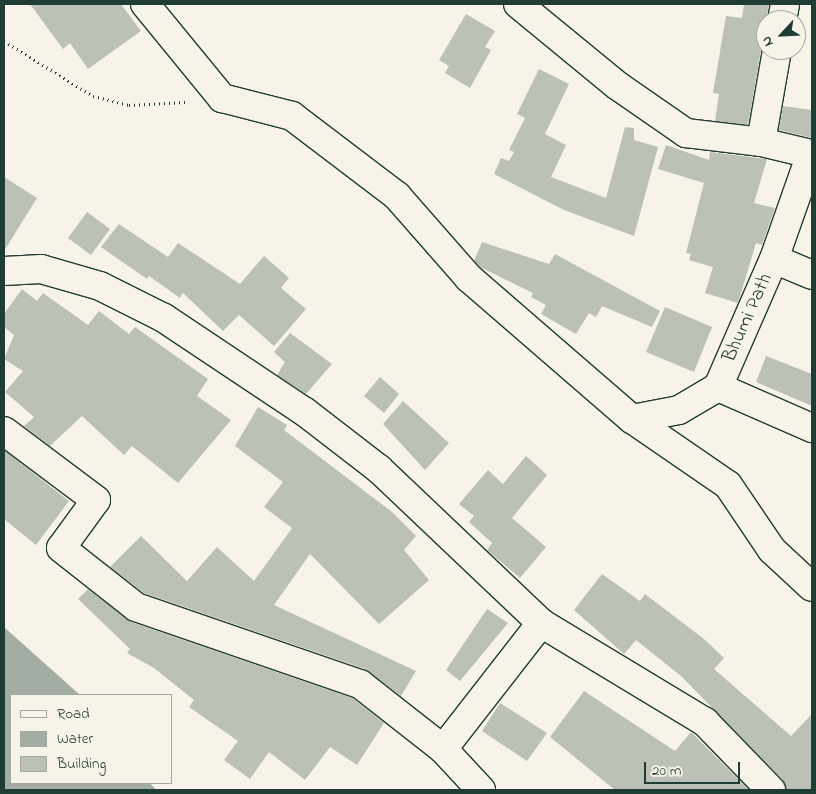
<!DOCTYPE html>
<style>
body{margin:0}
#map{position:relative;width:816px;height:794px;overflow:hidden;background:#f7f3e8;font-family:"Indie Flower",sans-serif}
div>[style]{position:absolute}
.water>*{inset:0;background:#a4ada3}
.building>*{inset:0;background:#bbc1b6}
.path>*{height:3px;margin-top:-1.5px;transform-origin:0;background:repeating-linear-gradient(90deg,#1f3d34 0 1px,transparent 0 5px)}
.roads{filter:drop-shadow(1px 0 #1f3d34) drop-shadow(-1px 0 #1f3d34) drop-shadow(0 1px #1f3d34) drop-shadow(0 -1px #1f3d34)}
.street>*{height:28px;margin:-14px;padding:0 14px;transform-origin:14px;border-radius:14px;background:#f7f3e8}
span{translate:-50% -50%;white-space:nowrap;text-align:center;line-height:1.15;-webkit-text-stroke:4.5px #f7f3e8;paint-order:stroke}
.street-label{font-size:20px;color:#1f3d34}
.frame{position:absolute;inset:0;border:5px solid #1f3d34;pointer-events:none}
.legend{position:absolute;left:10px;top:694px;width:162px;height:90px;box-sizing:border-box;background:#f7f3e8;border:1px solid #a1aaa0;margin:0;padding:6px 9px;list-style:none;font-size:15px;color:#1f3d34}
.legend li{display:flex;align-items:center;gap:10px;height:25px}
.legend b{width:25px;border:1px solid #a1aaa0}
.north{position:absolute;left:756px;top:10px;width:50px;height:50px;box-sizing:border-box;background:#f7f3e8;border:1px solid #a1aaa0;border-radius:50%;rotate:245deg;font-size:14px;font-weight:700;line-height:20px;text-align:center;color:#1f3d34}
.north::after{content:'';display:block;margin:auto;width:18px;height:22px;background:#1f3d34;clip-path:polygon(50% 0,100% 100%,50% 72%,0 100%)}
.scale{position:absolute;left:644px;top:762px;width:96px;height:22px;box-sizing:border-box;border:2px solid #1f3d34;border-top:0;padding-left:6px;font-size:15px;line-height:18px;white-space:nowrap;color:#1f3d34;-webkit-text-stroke:4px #f7f3e8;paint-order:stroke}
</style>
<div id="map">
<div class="water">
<div style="clip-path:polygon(4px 627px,80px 695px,11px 695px,11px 783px,150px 783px,156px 790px,4px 790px)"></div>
</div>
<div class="building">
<div style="clip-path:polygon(30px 4px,121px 4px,141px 31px,88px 69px,70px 43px,63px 49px)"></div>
<div style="clip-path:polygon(744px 4px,769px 4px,748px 125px,715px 121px,719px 94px,713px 93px,726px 16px,742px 18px)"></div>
<div style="clip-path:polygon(466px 14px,495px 31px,485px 47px,491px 50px,470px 88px,445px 73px,449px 66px,439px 60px)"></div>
<div style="clip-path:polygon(539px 69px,569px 84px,545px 134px,566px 145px,551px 177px,606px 198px,625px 127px,634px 128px,634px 140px,658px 147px,634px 236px,564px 210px,494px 174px,501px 158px,509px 161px,514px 152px,509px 150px,525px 118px,517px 114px)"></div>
<div style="clip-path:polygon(783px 106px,812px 110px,812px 138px,779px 130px)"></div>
<div style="clip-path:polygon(666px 145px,709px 160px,710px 152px,767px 159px,754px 203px,775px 208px,762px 245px,756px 243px,738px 303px,705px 293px,713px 267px,689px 260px,691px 254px,686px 253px,704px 183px,658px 169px)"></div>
<div style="clip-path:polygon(4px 177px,37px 198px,4px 251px)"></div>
<div style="clip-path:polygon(87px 212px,110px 229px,91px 255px,68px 238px)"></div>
<div style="clip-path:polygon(119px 224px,168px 257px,178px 243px,240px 284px,264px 256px,289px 278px,281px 288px,306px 309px,274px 346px,239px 315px,223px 331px,183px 293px,180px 298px,149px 276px,147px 279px,101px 247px)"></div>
<div style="clip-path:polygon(482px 242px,549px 264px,555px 254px,660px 311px,652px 327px,602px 306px,596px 317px,589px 313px,576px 334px,541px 314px,546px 305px,531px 297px,533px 293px,480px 267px,474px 261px)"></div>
<div style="clip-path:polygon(22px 289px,37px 301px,43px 293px,88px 325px,99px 311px,129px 334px,135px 327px,208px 379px,197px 396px,231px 420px,178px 483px,132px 446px,124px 455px,82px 416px,50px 446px,24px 426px,34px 417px,5px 392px,23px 371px,4px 359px,14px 335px,4px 327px,4px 314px)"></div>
<div style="clip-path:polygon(665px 307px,712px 327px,694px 372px,646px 352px)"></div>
<div style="clip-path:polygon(290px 333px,332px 364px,306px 394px,277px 375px,285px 362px,274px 352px)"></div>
<div style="clip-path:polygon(766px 356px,812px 374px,812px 406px,756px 382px)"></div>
<div style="clip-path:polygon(380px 377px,399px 394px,384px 413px,364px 396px)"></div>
<div style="clip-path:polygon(403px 401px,449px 443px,425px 470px,383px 424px)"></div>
<div style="clip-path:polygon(258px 407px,287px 425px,284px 430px,392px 512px,416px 536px,404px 550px,429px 580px,379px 624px,310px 554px,274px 605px,416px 671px,401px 696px,365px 669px,144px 593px,110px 567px,141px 536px,187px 581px,217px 547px,254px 581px,292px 528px,264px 507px,283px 482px,235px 446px)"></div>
<div style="clip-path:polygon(4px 450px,69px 501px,36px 545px,4px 519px)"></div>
<div style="clip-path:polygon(526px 456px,547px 475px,512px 518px,546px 547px,520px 578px,487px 550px,492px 543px,469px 522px,474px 516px,459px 504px,488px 470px,503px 484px)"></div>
<div style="clip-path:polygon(602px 574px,640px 601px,645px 594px,704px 639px,724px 658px,714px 669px,791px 736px,812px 714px,812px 790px,786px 790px,782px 779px,681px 676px,636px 640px,624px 654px,574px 610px)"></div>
<div style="clip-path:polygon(88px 589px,131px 622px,352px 698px,384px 723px,357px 765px,330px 747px,305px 780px,269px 752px,250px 779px,224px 760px,238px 741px,189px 707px,194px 700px,154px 668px,127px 653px,130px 649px,78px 599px)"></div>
<div style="clip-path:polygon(487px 609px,508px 623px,460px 681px,446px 670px)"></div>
<div style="clip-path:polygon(584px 691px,675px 751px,691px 732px,749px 790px,615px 790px,550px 737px)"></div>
<div style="clip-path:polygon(500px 703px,547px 733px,527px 761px,482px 731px)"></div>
</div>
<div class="path">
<div style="left:4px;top:41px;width:105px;rotate:31.7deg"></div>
<div style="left:93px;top:96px;width:37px;rotate:14deg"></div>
<div style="left:129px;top:105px;width:57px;rotate:-3deg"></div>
</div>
<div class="roads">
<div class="street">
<div style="left:145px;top:4px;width:122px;rotate:50.7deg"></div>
<div style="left:222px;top:98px;width:72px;rotate:14.4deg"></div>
<div style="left:292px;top:116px;width:132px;rotate:37.3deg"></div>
<div style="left:397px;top:196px;width:109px;rotate:48.7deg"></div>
<div style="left:469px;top:278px;width:216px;rotate:40.9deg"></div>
<div style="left:632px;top:419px;width:116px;rotate:34.5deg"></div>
<div style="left:728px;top:485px;width:78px;rotate:55.9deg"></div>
<div style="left:772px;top:550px;width:54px;rotate:42.8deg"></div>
<div style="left:518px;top:4px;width:129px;rotate:39.4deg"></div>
<div style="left:618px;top:86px;width:83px;rotate:34.7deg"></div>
<div style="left:686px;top:133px;width:76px;rotate:6.8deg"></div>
<div style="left:761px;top:142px;width:93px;rotate:-80.1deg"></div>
<div style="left:782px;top:20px;width:16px;rotate:-79deg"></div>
<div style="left:761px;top:142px;width:51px;rotate:13.5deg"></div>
<div style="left:811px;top:154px;width:111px;rotate:109.4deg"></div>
<div style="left:4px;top:271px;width:37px;rotate:-3deg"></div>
<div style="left:41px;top:269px;width:61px;rotate:16.1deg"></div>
<div style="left:100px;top:286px;width:72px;rotate:26.6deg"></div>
<div style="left:164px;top:318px;width:169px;rotate:33.7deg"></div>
<div style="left:305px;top:412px;width:93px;rotate:37.6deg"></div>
<div style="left:379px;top:469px;width:224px;rotate:43.5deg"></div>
<div style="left:541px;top:623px;width:192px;rotate:31.1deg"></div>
<div style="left:705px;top:722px;width:95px;rotate:45.9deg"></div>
<div style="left:718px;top:387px;width:140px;rotate:-66.4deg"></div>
<div style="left:774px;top:259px;width:41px;rotate:22.8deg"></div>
<div style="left:632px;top:419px;width:48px;rotate:-10.8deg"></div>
<div style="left:679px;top:410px;width:45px;rotate:-30.5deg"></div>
<div style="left:718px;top:387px;width:103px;rotate:23.6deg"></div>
<div style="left:4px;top:431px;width:115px;rotate:36.9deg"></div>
<div style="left:96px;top:500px;width:59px;rotate:126.1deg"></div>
<div style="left:61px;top:548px;width:95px;rotate:38.2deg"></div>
<div style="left:136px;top:607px;width:237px;rotate:19deg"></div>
<div style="left:360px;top:684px;width:105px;rotate:38.1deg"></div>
<div style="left:443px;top:749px;width:56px;rotate:47.2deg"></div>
<div style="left:443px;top:749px;width:160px;rotate:-52.1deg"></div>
</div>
</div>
<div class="street-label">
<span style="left:748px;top:318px;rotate:-66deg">Bhumi Path</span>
</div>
<div class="frame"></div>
<ul class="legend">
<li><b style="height:6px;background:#f7f3e8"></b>Road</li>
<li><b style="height:14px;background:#a4ada3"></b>Water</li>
<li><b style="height:14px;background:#bbc1b6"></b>Building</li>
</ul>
<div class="north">N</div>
<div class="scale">20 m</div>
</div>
